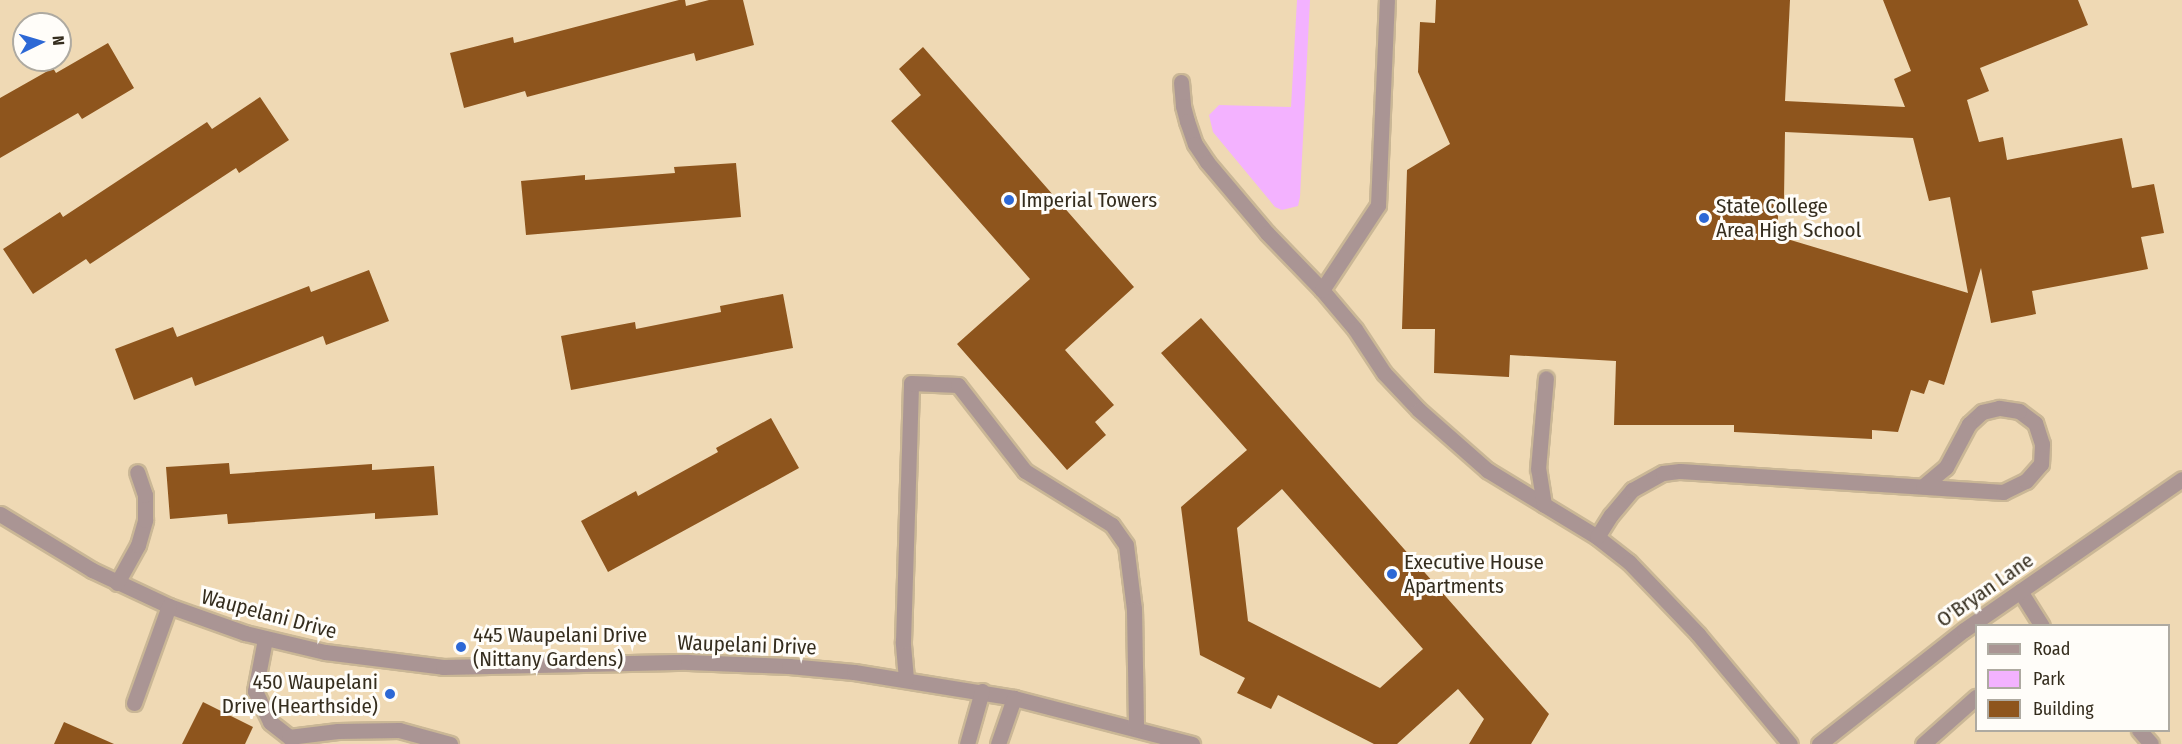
<!DOCTYPE html>
<style>
body{margin:0}
#map{position:relative;width:2182px;height:744px;overflow:hidden;background:#efd9b4;font-family:"Fira Sans Condensed",sans-serif}
div>[style]{position:absolute}
.green>*{inset:0;background:#f3b2ff}
.building>*{inset:0;background:#8e551d}
.roads{filter:drop-shadow(2px 0 #cab796) drop-shadow(-2px 0 #cab796) drop-shadow(0 2px #cab796) drop-shadow(0 -2px #cab796)}
.minor>*{height:15px;margin:-7.5px;padding:0 7.5px;transform-origin:7.5px;border-radius:7.5px;background:#aa9594}
.dots>*{width:16px;height:16px;translate:-50% -50%;box-sizing:border-box;border:3px solid #fffdf9;border-radius:50%}
span{translate:-50% -50%;white-space:nowrap;text-align:center;line-height:1.15;-webkit-text-stroke:6px #fffdf9;paint-order:stroke}
.poi-label{font-size:21px;color:#352d1e}
.left{translate:0 -50%;text-align:left}
.right{translate:-100% -50%;text-align:right}
.street-label{font-size:21px;color:#352d1e}
.legend{position:absolute;left:1975px;top:624px;width:195px;height:108px;box-sizing:border-box;background:#fffdf9;border:2px solid #aeaaa1;margin:0;padding:8px 10px;list-style:none;font-size:18px;color:#352d1e}
.legend li{display:flex;align-items:center;gap:12px;height:30px}
.legend b{width:30px;border:2px solid #aeaaa1}
.north{position:absolute;left:12px;top:12px;width:60px;height:60px;box-sizing:border-box;background:#fffdf9;border:2px solid #aeaaa1;border-radius:50%;rotate:85deg;font-size:16px;font-weight:700;line-height:24px;text-align:center;color:#352d1e}
.north::after{content:'';display:block;margin:auto;width:21px;height:27px;background:#2d68d5;clip-path:polygon(50% 0,100% 100%,50% 72%,0 100%)}
</style>
<div id="map">
<div class="green">
<div style="clip-path:polygon(1297px 0,1310px 0,1300px 197px,1298px 206px,1282px 210px,1275px 207px,1213px 132px,1209px 115px,1219px 105px,1291px 107px)"></div>
</div>
<div class="building">
<div style="clip-path:polygon(679px 0,685px 0,686px 6px,709px 0,743px 0,754px 45px,696px 61px,694px 53px,527px 97px,525px 91px,464px 108px,450px 53px,513px 37px,514px 43px)"></div>
<div style="clip-path:polygon(evenodd,1436px 0,1790px 0,1785px 101px,1905px 107px,1894px 79px,1911px 71px,1883px 0,2078px 0,2088px 25px,1980px 68px,1989px 91px,1967px 100px,1979px 142px,2003px 137px,2007px 160px,2122px 138px,2132px 188px,2154px 184px,2164px 233px,2141px 237px,2148px 269px,2032px 291px,2036px 314px,1991px 323px,1981px 268px,1944px 385px,1929px 380px,1924px 394px,1911px 390px,1898px 432px,1872px 430px,1872px 439px,1734px 432px,1734px 425px,1614px 425px,1616px 361px,1510px 355px,1509px 377px,1434px 373px,1435px 329px,1402px 329px,1407px 170px,1450px 144px,1418px 72px,1420px 22px,1435px 23px,1436px 0,1785px 132px,1913px 138px,1929px 201px,1950px 197px,1968px 293px,1777px 236px,1779px 198px,1784px 199px,1785px 132px)"></div>
<div style="clip-path:polygon(108px 43px,134px 88px,82px 119px,78px 113px,0 158px,0 98px,53px 68px,56px 73px)"></div>
<div style="clip-path:polygon(923px 47px,1134px 287px,1065px 350px,1114px 405px,1095px 422px,1106px 435px,1067px 470px,957px 344px,1030px 279px,891px 121px,921px 95px,899px 69px)"></div>
<div style="clip-path:polygon(260px 97px,289px 140px,239px 173px,236px 168px,90px 264px,86px 259px,33px 294px,3px 249px,60px 212px,63px 217px,207px 122px,212px 129px)"></div>
<div style="clip-path:polygon(736px 163px,741px 217px,526px 235px,521px 181px,585px 175px,585px 180px,675px 173px,674px 167px)"></div>
<div style="clip-path:polygon(369px 270px,389px 321px,326px 345px,323px 336px,195px 386px,192px 377px,134px 400px,115px 349px,173px 327px,177px 337px,309px 286px,311px 292px)"></div>
<div style="clip-path:polygon(783px 294px,793px 348px,571px 390px,561px 336px,635px 322px,636px 329px,721px 312px,720px 306px)"></div>
<div style="clip-path:polygon(evenodd,1201px 318px,1549px 714px,1531px 744px,1469px 744px,1484px 719px,1458px 689px,1397px 744px,1374px 744px,1278px 695px,1271px 709px,1237px 693px,1245px 678px,1200px 655px,1181px 507px,1247px 450px,1161px 353px,1201px 318px,1282px 489px,1423px 649px,1380px 688px,1248px 621px,1237px 528px,1282px 489px)"></div>
<div style="clip-path:polygon(771px 418px,799px 468px,608px 572px,581px 521px,636px 491px,638px 496px,718px 452px,716px 448px)"></div>
<div style="clip-path:polygon(229px 463px,230px 474px,372px 464px,372px 470px,434px 466px,438px 515px,375px 519px,375px 513px,228px 524px,227px 514px,170px 519px,166px 467px)"></div>
<div style="clip-path:polygon(203px 702px,253px 727px,245px 744px,182px 744px)"></div>
<div style="clip-path:polygon(64px 722px,114px 744px,54px 744px)"></div>
</div>
<div class="roads">
<div class="minor">
<div style="left:1181px;top:82px;width:24px;rotate:85deg"></div>
<div style="left:1183px;top:106px;width:16px;rotate:75deg"></div>
<div style="left:1187px;top:121px;width:24px;rotate:71deg"></div>
<div style="left:1195px;top:144px;width:22px;rotate:56deg"></div>
<div style="left:1207px;top:162px;width:93px;rotate:49.8deg"></div>
<div style="left:1267px;top:233px;width:79px;rotate:46deg"></div>
<div style="left:1322px;top:290px;width:51px;rotate:49.8deg"></div>
<div style="left:1355px;top:329px;width:53px;rotate:56.6deg"></div>
<div style="left:1384px;top:373px;width:51px;rotate:46.6deg"></div>
<div style="left:1419px;top:410px;width:91px;rotate:41.4deg"></div>
<div style="left:1487px;top:470px;width:129px;rotate:31.3deg"></div>
<div style="left:1597px;top:537px;width:41px;rotate:38deg"></div>
<div style="left:1629px;top:562px;width:100px;rotate:46.2deg"></div>
<div style="left:1698px;top:634px;width:143px;rotate:50.1deg"></div>
<div style="left:1322px;top:290px;width:102px;rotate:-56.6deg"></div>
<div style="left:1378px;top:205px;width:205px;rotate:-87.5deg"></div>
<div style="left:1544px;top:505px;width:36px;rotate:-99deg"></div>
<div style="left:1538px;top:469px;width:91px;rotate:-85deg"></div>
<div style="left:0;top:514px;width:108px;rotate:31.3deg"></div>
<div style="left:92px;top:570px;width:85px;rotate:25.1deg"></div>
<div style="left:169px;top:606px;width:81px;rotate:19.6deg"></div>
<div style="left:245px;top:633px;width:82px;rotate:13.4deg"></div>
<div style="left:325px;top:652px;width:119px;rotate:7.2deg"></div>
<div style="left:443px;top:667px;width:245px;rotate:-1.2deg"></div>
<div style="left:688px;top:662px;width:101px;rotate:2.3deg"></div>
<div style="left:789px;top:666px;width:65px;rotate:5.3deg"></div>
<div style="left:854px;top:672px;width:162px;rotate:9.2deg"></div>
<div style="left:1014px;top:698px;width:184px;rotate:14.5deg"></div>
<div style="left:1597px;top:537px;width:26px;rotate:-58deg"></div>
<div style="left:1611px;top:515px;width:33px;rotate:-50deg"></div>
<div style="left:1632px;top:490px;width:35px;rotate:-29deg"></div>
<div style="left:1663px;top:473px;width:17px;rotate:-7deg"></div>
<div style="left:1680px;top:471px;width:324px;rotate:3.7deg"></div>
<div style="left:2003px;top:492px;width:25px;rotate:-26deg"></div>
<div style="left:2026px;top:481px;width:23px;rotate:-49deg"></div>
<div style="left:2041px;top:464px;width:20px;rotate:-87deg"></div>
<div style="left:2042px;top:444px;width:22px;rotate:-108deg"></div>
<div style="left:2035px;top:423px;width:20px;rotate:-143deg"></div>
<div style="left:2019px;top:411px;width:20px;rotate:-171deg"></div>
<div style="left:1999px;top:408px;width:17px;rotate:167deg"></div>
<div style="left:1982px;top:412px;width:18px;rotate:137deg"></div>
<div style="left:1969px;top:424px;width:49px;rotate:118.1deg"></div>
<div style="left:1946px;top:467px;width:30px;rotate:140deg"></div>
<div style="left:117px;top:583px;width:43px;rotate:-61.1deg"></div>
<div style="left:138px;top:545px;width:26px;rotate:-74deg"></div>
<div style="left:145px;top:520px;width:25px;rotate:-90deg"></div>
<div style="left:145px;top:495px;width:24px;rotate:-109deg"></div>
<div style="left:2020px;top:591px;width:41px;rotate:57.8deg"></div>
<div style="left:265px;top:639px;width:53px;rotate:100.9deg"></div>
<div style="left:255px;top:691px;width:34px;rotate:64deg"></div>
<div style="left:270px;top:722px;width:24px;rotate:38deg"></div>
<div style="left:289px;top:737px;width:49px;rotate:-7deg"></div>
<div style="left:338px;top:731px;width:61px;rotate:-0.9deg"></div>
<div style="left:399px;top:730px;width:53px;rotate:15.4deg"></div>
<div style="left:906px;top:679px;width:38px;rotate:-95deg"></div>
<div style="left:903px;top:641px;width:258px;rotate:-88.2deg"></div>
<div style="left:911px;top:383px;width:47px;rotate:2.4deg"></div>
<div style="left:958px;top:385px;width:109px;rotate:52.1deg"></div>
<div style="left:1025px;top:471px;width:102px;rotate:31.8deg"></div>
<div style="left:1112px;top:525px;width:24px;rotate:55deg"></div>
<div style="left:1126px;top:545px;width:64px;rotate:82.9deg"></div>
<div style="left:1134px;top:609px;width:119px;rotate:89deg"></div>
<div style="left:134px;top:703px;width:103px;rotate:-70.2deg"></div>
<div style="left:2139px;top:730px;width:18px;rotate:49deg"></div>
<div style="left:967px;top:744px;width:55px;rotate:-74.2deg"></div>
<div style="left:998px;top:744px;width:49px;rotate:-70.8deg"></div>
<div style="left:1819px;top:744px;width:184px;rotate:-38.2deg"></div>
<div style="left:1964px;top:630px;width:265px;rotate:-34.7deg"></div>
<div style="left:1923px;top:744px;width:71px;rotate:-41.6deg"></div>
</div>
</div>
<div class="dots">
<div style="left:1009px;top:200px;background:#2d68d5"></div>
<div style="left:1704px;top:218px;background:#2d68d5"></div>
<div style="left:1392px;top:574px;background:#2d68d5"></div>
<div style="left:461px;top:647px;background:#2d68d5"></div>
<div style="left:390px;top:694px;background:#2d68d5"></div>
</div>
<div class="poi-label">
<span class="left" style="left:1021px;top:200px">Imperial Towers</span>
<span class="left" style="left:1716px;top:218px">State College<br>Area High School</span>
<span class="left" style="left:1404px;top:574px">Executive House<br>Apartments</span>
<span class="left" style="left:473px;top:647px">445 Waupelani Drive<br>(Nittany Gardens)</span>
<span class="right" style="left:378px;top:694px">450 Waupelani<br>Drive (Hearthside)</span>
</div>
<div class="street-label">
<span style="left:1985px;top:590px;rotate:-35deg">O'Bryan Lane</span>
<span style="left:269px;top:614px;rotate:15deg">Waupelani Drive</span>
<span style="left:747px;top:645px;rotate:2deg">Waupelani Drive</span>
</div>
<ul class="legend">
<li><b style="height:8px;background:#aa9594"></b>Road</li>
<li><b style="height:16px;background:#f3b2ff"></b>Park</li>
<li><b style="height:16px;background:#8e551d"></b>Building</li>
</ul>
<div class="north">N</div>
</div>
